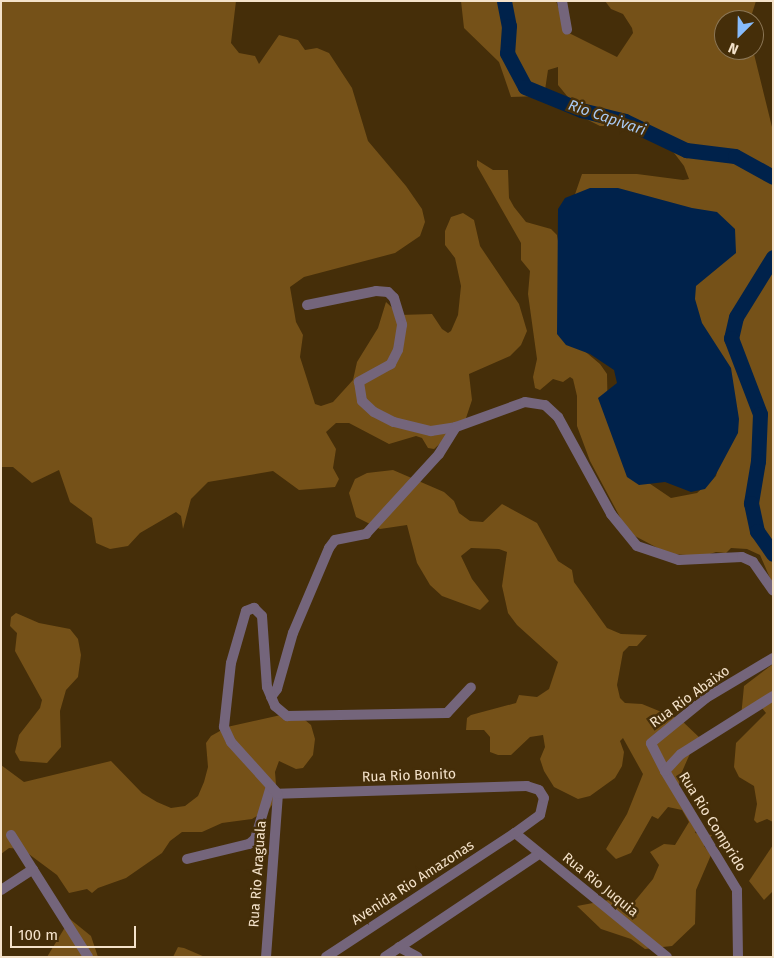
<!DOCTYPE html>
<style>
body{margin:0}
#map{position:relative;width:774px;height:958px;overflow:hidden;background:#452e09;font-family:"Fira Sans",sans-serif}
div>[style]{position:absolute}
.forest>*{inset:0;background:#755118}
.water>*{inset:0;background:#00224b}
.river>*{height:15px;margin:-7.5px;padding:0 7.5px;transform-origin:7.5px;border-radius:7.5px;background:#00224b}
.minor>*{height:10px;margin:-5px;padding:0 5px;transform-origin:5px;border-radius:5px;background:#74657b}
span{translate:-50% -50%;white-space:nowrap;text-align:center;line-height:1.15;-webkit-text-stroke:5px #452e09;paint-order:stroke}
.street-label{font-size:14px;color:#f4e2ca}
.water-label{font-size:15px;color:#a9caf4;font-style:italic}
.frame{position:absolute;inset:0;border:2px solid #f4e2ca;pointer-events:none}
.north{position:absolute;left:714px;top:10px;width:50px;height:50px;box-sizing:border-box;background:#452e09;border:1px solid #8b7656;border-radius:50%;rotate:203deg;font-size:14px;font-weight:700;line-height:20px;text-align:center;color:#f4e2ca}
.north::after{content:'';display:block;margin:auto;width:18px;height:22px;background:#87bbfb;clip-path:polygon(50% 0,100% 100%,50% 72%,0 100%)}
.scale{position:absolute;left:10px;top:926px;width:126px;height:22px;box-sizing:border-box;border:2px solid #f4e2ca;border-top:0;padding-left:6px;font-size:15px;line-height:18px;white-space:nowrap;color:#f4e2ca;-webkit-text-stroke:4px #452e09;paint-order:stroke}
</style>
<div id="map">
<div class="forest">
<div style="clip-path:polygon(1px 1px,236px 1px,231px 43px,239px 53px,255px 56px,259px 64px,279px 35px,298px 40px,305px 50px,317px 48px,329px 53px,352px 88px,368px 141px,406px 186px,422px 209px,425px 222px,420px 236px,395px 253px,304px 277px,290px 287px,296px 322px,303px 335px,300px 357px,315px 404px,321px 406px,333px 402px,353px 380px,357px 362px,378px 328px,386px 302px,400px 315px,432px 314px,442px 329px,448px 333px,451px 331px,458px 315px,461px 286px,455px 258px,445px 245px,445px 231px,451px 217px,463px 213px,474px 220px,480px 246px,519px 304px,527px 331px,521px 345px,510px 356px,469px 374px,472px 400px,465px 421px,434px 449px,428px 448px,422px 438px,416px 436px,389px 444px,349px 423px,336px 423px,326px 432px,336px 449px,333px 468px,339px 479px,335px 487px,299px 490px,273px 471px,208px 482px,191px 499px,183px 529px,181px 516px,176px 512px,140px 533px,128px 546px,110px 549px,96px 543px,92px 518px,70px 502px,59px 470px,32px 483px,13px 467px,1px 467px)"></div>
<div style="clip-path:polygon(461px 1px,556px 1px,567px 32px,617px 57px,633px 33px,632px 28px,623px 14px,611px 9px,605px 1px,756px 1px,750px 20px,724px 20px,724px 50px,753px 50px,773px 131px,773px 585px,760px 555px,747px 549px,731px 548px,726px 553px,716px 552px,704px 556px,669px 554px,633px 535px,621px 519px,590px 461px,577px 426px,577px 396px,573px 379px,570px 377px,563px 382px,553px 379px,540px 390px,535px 388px,533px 377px,537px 359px,528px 294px,530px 271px,521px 260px,521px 243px,477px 166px,477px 160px,493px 170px,508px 170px,509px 198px,514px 207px,526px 222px,551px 229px,557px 235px,561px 258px,559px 309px,569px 338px,600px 364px,607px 374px,608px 422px,640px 477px,671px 498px,697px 493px,716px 476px,719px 463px,573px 200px,582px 174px,637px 174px,683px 180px,689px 179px,684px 166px,665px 141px,647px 130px,632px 126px,600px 126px,586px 119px,558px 85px,558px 67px,548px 70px,545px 90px,541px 96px,511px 97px,499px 62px,464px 28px)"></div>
<div style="clip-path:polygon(393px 470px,444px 492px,454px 501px,459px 513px,470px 521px,483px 522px,502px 504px,537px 523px,558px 561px,572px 570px,574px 582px,607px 628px,621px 634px,647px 635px,637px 646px,629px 646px,623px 652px,617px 685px,620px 698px,625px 703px,642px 704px,681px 720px,701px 739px,692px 749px,681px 774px,678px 790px,699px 824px,695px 833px,712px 835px,704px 846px,711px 855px,696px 890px,695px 924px,672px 946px,645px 949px,631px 939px,601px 929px,577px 906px,609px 900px,629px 904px,634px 902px,653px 879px,659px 865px,650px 852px,664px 844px,675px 845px,689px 822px,682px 810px,668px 807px,658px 819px,652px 816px,631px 853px,616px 859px,606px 849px,627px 814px,643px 774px,623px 738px,620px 741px,624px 752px,622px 766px,615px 778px,590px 796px,578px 799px,554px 787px,544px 771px,540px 759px,545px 747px,543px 735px,530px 737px,511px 755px,498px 755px,490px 752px,490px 737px,484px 730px,466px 730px,467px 718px,471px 715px,516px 703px,519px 695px,537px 697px,549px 689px,558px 662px,517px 625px,508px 613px,502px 586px,507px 552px,499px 549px,471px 548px,461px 556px,472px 579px,489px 601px,480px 610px,442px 596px,430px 585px,417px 563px,407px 525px,380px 529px,356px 517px,349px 493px,355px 479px,367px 473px)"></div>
<div style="clip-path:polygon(16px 613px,39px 623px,70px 629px,78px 639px,81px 655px,78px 677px,66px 690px,60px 711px,61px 747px,47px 763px,20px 761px,15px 752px,19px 735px,40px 708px,42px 700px,15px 651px,17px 633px,10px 626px,11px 617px)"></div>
<div style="clip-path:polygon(773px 664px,773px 822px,767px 819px,757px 823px,754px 820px,757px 804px,754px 786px,739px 777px,734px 767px,736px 743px,766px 713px,762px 708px,741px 717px,744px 686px)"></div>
<div style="clip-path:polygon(281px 715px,305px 720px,311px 725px,315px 739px,313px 755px,303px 768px,296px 769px,279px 761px,275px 772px,277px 797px,270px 808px,252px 819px,222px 823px,202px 832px,182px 832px,170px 841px,162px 853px,126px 878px,98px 888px,92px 893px,87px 889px,69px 893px,57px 875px,22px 849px,9px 848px,1px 854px,1px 765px,24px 782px,111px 761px,142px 793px,157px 802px,171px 808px,185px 806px,198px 796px,204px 782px,208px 767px,206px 743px,211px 736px,227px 727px)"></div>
<div style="clip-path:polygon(773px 845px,773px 891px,764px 900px,749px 881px)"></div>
<div style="clip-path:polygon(70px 919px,91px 936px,98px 957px,47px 957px)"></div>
<div style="clip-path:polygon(178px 947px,184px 948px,205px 957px,173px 957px)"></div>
</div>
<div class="water">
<div style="clip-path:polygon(590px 188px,618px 188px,692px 208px,717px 212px,735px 229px,736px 253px,696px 286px,695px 299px,702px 323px,731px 368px,739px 419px,738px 433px,714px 478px,705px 489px,691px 492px,665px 482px,639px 485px,627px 477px,598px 398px,617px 383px,614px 370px,590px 354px,566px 345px,557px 334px,558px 209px,565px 198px)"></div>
</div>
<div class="river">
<div style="left:504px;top:1px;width:25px;rotate:79deg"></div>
<div style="left:509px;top:26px;width:27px;rotate:94deg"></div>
<div style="left:507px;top:53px;width:38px;rotate:62deg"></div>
<div style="left:525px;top:87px;width:61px;rotate:22.3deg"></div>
<div style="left:581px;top:110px;width:45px;rotate:14deg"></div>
<div style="left:625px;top:121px;width:68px;rotate:25.4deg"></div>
<div style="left:686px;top:150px;width:49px;rotate:7deg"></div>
<div style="left:735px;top:156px;width:43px;rotate:28.9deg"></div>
<div style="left:773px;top:257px;width:70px;rotate:121.7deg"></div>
<div style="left:736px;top:317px;width:22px;rotate:103deg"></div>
<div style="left:731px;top:338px;width:81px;rotate:69.1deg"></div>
<div style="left:760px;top:414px;width:47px;rotate:92.4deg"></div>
<div style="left:758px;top:461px;width:43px;rotate:99.5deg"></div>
<div style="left:751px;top:503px;width:29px;rotate:78deg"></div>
<div style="left:757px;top:531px;width:28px;rotate:55deg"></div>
</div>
<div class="minor">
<div style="left:562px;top:1px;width:29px;rotate:80deg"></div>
<div style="left:307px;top:305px;width:70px;rotate:-11.5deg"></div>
<div style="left:376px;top:291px;width:12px;rotate:5deg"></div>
<div style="left:388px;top:292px;width:8px;rotate:45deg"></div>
<div style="left:394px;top:298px;width:28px;rotate:73deg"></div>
<div style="left:402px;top:325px;width:25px;rotate:99deg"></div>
<div style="left:398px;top:350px;width:16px;rotate:117deg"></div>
<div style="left:391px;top:364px;width:37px;rotate:151deg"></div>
<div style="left:359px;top:382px;width:19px;rotate:81deg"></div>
<div style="left:362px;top:401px;width:16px;rotate:43deg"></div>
<div style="left:374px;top:412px;width:22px;rotate:27deg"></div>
<div style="left:394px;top:422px;width:38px;rotate:14deg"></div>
<div style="left:431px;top:431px;width:25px;rotate:-9deg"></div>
<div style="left:456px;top:427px;width:73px;rotate:-19.9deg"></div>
<div style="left:525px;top:402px;width:20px;rotate:9deg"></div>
<div style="left:545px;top:405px;width:18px;rotate:43deg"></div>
<div style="left:558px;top:417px;width:111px;rotate:61.3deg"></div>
<div style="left:611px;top:514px;width:41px;rotate:50.9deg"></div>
<div style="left:637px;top:546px;width:44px;rotate:18.4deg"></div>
<div style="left:679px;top:560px;width:63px;rotate:-2.7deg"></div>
<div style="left:742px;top:557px;width:12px;rotate:24deg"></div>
<div style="left:753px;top:562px;width:35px;rotate:55deg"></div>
<div style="left:271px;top:697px;width:10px;rotate:-53deg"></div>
<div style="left:277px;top:689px;width:58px;rotate:-74.1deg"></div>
<div style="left:293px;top:633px;width:92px;rotate:-67deg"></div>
<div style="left:329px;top:548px;width:10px;rotate:-53deg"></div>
<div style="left:335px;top:540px;width:32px;rotate:-11deg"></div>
<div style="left:366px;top:534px;width:108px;rotate:-47.6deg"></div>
<div style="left:439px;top:454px;width:32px;rotate:-58deg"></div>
<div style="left:665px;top:771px;width:31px;rotate:-117deg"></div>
<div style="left:651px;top:743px;width:71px;rotate:-39.3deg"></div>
<div style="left:706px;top:698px;width:78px;rotate:-30.8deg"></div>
<div style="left:515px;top:833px;width:196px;rotate:39.2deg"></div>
<div style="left:11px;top:835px;width:144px;rotate:57.7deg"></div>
<div style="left:187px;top:859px;width:64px;rotate:-13.6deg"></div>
<div style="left:249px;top:844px;width:8px;rotate:-40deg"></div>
<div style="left:255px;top:839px;width:55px;rotate:-73.2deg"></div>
<div style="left:1px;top:890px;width:38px;rotate:-33deg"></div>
<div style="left:399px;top:947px;width:21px;rotate:28deg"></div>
<div style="left:266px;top:957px;width:163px;rotate:-85.8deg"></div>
<div style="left:326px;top:957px;width:226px;rotate:-33.3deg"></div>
<div style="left:515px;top:833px;width:31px;rotate:-36deg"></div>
<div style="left:540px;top:815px;width:17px;rotate:-77deg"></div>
<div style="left:544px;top:798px;width:9px;rotate:-122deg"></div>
<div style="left:539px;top:790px;width:13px;rotate:-162deg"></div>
<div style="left:527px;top:786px;width:249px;rotate:178.2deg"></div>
<div style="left:278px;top:794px;width:70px;rotate:-132.1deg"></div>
<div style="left:231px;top:742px;width:17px;rotate:-115deg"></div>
<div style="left:224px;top:727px;width:64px;rotate:-83.8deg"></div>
<div style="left:231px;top:663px;width:54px;rotate:-73.9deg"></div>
<div style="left:246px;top:611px;width:9px;rotate:-21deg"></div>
<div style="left:254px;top:608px;width:11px;rotate:45deg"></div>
<div style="left:262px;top:616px;width:71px;rotate:86deg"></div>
<div style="left:267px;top:687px;width:21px;rotate:67deg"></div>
<div style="left:275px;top:706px;width:16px;rotate:40deg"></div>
<div style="left:287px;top:716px;width:160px;rotate:-1.1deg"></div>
<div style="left:447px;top:713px;width:35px;rotate:-47deg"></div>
<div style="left:385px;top:957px;width:185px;rotate:-33.8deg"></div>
<div style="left:738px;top:957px;width:67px;rotate:-90.9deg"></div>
<div style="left:737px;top:890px;width:139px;rotate:-121.2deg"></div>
<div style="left:665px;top:771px;width:23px;rotate:-47deg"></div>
<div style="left:681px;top:754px;width:109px;rotate:-32.2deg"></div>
</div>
<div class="street-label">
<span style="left:690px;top:697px;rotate:-36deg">Rua Rio Abaixo</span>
<span style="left:409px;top:776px;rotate:-2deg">Rua Rio Bonito</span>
<span style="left:712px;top:822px;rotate:58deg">Rua Rio Comprido</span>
<span style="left:258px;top:874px;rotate:-86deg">Rua Rio Araguala</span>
<span style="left:413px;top:883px;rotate:-33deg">Avenida Rio Amazonas</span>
<span style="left:600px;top:885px;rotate:39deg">Rua Rio Juquia</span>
</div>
<div class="water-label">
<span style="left:607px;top:118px;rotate:19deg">Rio Capivari</span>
</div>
<div class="frame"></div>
<div class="north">N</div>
<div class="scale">100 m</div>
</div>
